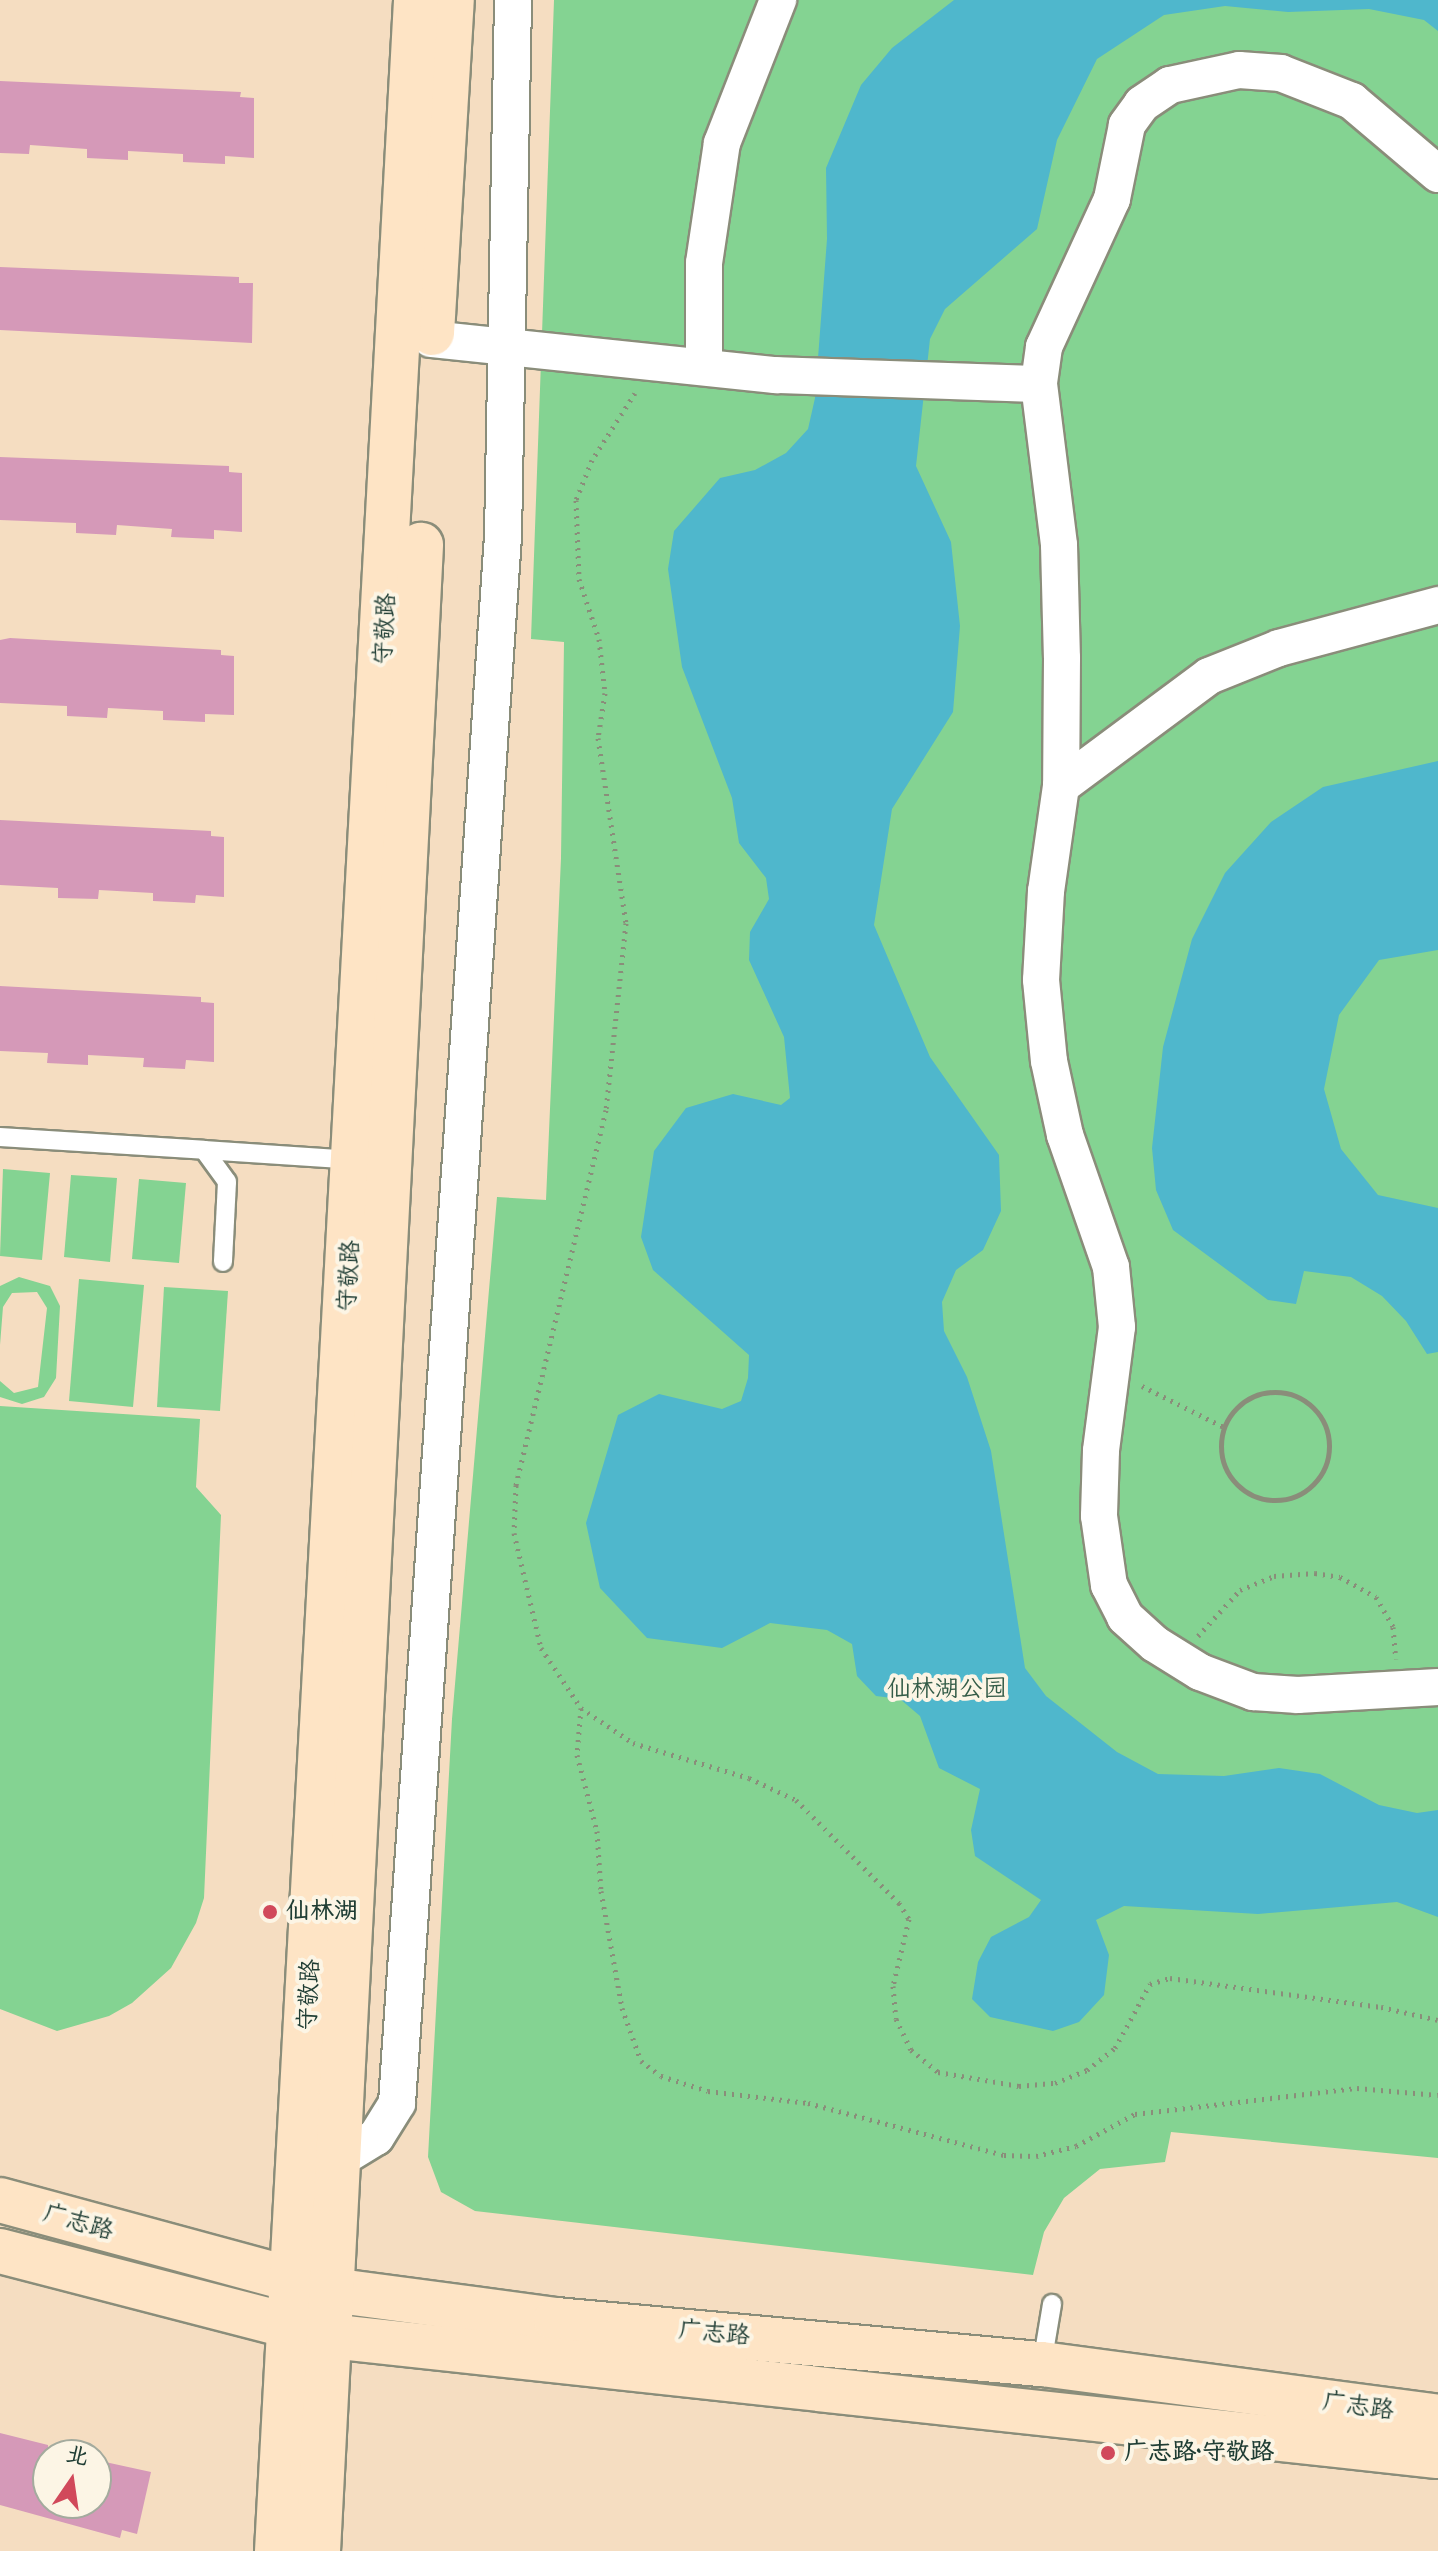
<!DOCTYPE html>
<meta charset="utf-8">
<style>
body{margin:0}
#map{position:relative;width:1438px;height:2551px;overflow:hidden;background:#f5ddc1;font-family:Kalam,"LXGW WenKai TC",sans-serif}
div>[style]{position:absolute}
.green>*{inset:0;background:#84d392}
.water>*{inset:0;background:#4fb7cc}
.building>*{inset:0;background:#d599b8}
.path>*{height:5px;margin-top:-2.5px;transform-origin:0;background:repeating-linear-gradient(90deg,#8a8d7a 0 2px,transparent 0 8px)}
.path>.ring{margin:-2.5px;padding:0;box-sizing:content-box;background:none;border:5px solid #8a8d7a;border-radius:50%}
.roads{filter:drop-shadow(2px 0 #8a8d7a) drop-shadow(-2px 0 #8a8d7a) drop-shadow(0 2px #8a8d7a) drop-shadow(0 -2px #8a8d7a)}
.lane>*{height:18px;margin:-9px;padding:0 9px;transform-origin:9px;border-radius:9px;background:#fff}
.street>*{height:36px;margin:-18px;padding:0 18px;transform-origin:18px;border-radius:18px;background:#fff}
.secondary>*{height:44px;margin:-22px;padding:0 22px;transform-origin:22px;border-radius:22px;background:#fee4c5}
.dots>*{width:22px;height:22px;translate:-50% -50%;box-sizing:border-box;border:4px solid #fcf5e5;border-radius:50%}
span{translate:-50% -50%;white-space:nowrap;text-align:center;line-height:1.15;-webkit-text-stroke:8px #fcf5e5;paint-order:stroke}
.street-label{font-size:24px;color:#1f3d34}
.park-label{font-size:24px;color:#335b47}
.poi-label{font-size:24px;color:#1f3d34;font-weight:700}
.left{translate:0 -50%;text-align:left}
.north{position:absolute;left:32px;top:2439px;width:80px;height:80px;box-sizing:border-box;background:#fcf5e5;border:2px solid #a4ab9e;border-radius:50%;rotate:13deg;font-size:22px;font-weight:700;line-height:32px;text-align:center;color:#1f3d34}
.north::after{content:'';display:block;margin:auto;width:28px;height:36px;background:#d1495b;clip-path:polygon(50% 0,100% 100%,50% 72%,0 100%)}
</style>
<div id="map">
<div class="green">
<div style="clip-path:polygon(554px 0,1438px 0,1438px 2158px,1171px 2132px,1165px 2162px,1100px 2169px,1064px 2198px,1044px 2232px,1033px 2275px,475px 2211px,441px 2192px,428px 2157px,452px 1719px,497px 1197px,546px 1200px,561px 858px,564px 642px,531px 639px)"></div>
<div style="clip-path:polygon(3px 1169px,50px 1173px,42px 1260px,0 1256px)"></div>
<div style="clip-path:polygon(71px 1175px,117px 1178px,110px 1262px,64px 1257px)"></div>
<div style="clip-path:polygon(139px 1179px,186px 1183px,179px 1263px,132px 1259px)"></div>
<div style="clip-path:polygon(19px 1277px,50px 1286px,60px 1306px,56px 1378px,44px 1397px,22px 1404px,0 1397px,0 1381px,14px 1393px,38px 1387px,47px 1308px,37px 1292px,12px 1293px,3px 1307px,0 1345px,0 1286px)"></div>
<div style="clip-path:polygon(79px 1279px,144px 1285px,133px 1407px,69px 1401px)"></div>
<div style="clip-path:polygon(164px 1287px,228px 1291px,220px 1411px,157px 1407px)"></div>
<div style="clip-path:polygon(0 1406px,200px 1419px,196px 1487px,221px 1515px,204px 1898px,196px 1923px,171px 1968px,132px 2003px,109px 2016px,57px 2031px,0 2009px)"></div>
</div>
<div class="water">
<div style="clip-path:polygon(954px 0,1438px 0,1438px 31px,1424px 20px,1369px 9px,1288px 12px,1225px 6px,1164px 15px,1097px 59px,1057px 140px,1037px 229px,945px 309px,930px 339px,916px 466px,951px 542px,960px 626px,953px 712px,892px 809px,874px 925px,930px 1057px,999px 1155px,1001px 1211px,983px 1250px,956px 1270px,942px 1302px,944px 1331px,967px 1377px,991px 1451px,1025px 1668px,1046px 1696px,1117px 1752px,1158px 1774px,1224px 1776px,1279px 1768px,1320px 1774px,1379px 1805px,1417px 1813px,1438px 1810px,1438px 1917px,1397px 1902px,1258px 1914px,1124px 1906px,1096px 1920px,1109px 1955px,1104px 1995px,1079px 2022px,1053px 2031px,990px 2017px,972px 1999px,978px 1962px,991px 1937px,1029px 1917px,1041px 1900px,975px 1856px,971px 1830px,980px 1789px,939px 1768px,920px 1716px,900px 1699px,876px 1696px,857px 1676px,852px 1644px,827px 1630px,770px 1623px,722px 1648px,647px 1638px,600px 1588px,586px 1523px,618px 1415px,659px 1394px,722px 1409px,741px 1401px,748px 1378px,749px 1355px,653px 1270px,641px 1237px,654px 1151px,686px 1108px,733px 1094px,781px 1105px,790px 1098px,784px 1037px,749px 960px,750px 932px,769px 899px,766px 878px,739px 843px,732px 798px,682px 667px,668px 569px,674px 531px,720px 478px,755px 470px,786px 453px,808px 429px,815px 398px,827px 239px,826px 168px,861px 85px,892px 48px)"></div>
<div style="clip-path:polygon(1438px 761px,1438px 950px,1379px 960px,1339px 1015px,1324px 1089px,1341px 1149px,1378px 1195px,1438px 1208px,1438px 1352px,1427px 1354px,1406px 1321px,1382px 1296px,1351px 1277px,1304px 1271px,1296px 1304px,1268px 1300px,1173px 1230px,1156px 1190px,1152px 1148px,1163px 1047px,1192px 939px,1225px 873px,1271px 822px,1323px 787px)"></div>
</div>
<div class="building">
<div style="clip-path:polygon(0 81px,241px 92px,240px 97px,254px 98px,254px 158px,225px 156px,225px 164px,183px 162px,183px 154px,128px 151px,128px 160px,87px 158px,87px 149px,30px 145px,29px 154px,0 153px)"></div>
<div style="clip-path:polygon(0 267px,239px 277px,239px 283px,253px 283px,252px 343px,0 330px)"></div>
<div style="clip-path:polygon(0 457px,229px 466px,229px 472px,242px 473px,242px 532px,214px 530px,214px 539px,171px 537px,172px 529px,117px 525px,116px 535px,76px 533px,76px 523px,0 520px)"></div>
<div style="clip-path:polygon(10px 638px,221px 650px,221px 655px,234px 656px,234px 715px,205px 714px,205px 722px,163px 720px,163px 711px,108px 708px,107px 718px,67px 716px,67px 706px,0 703px,0 640px)"></div>
<div style="clip-path:polygon(0 820px,211px 831px,211px 836px,224px 837px,224px 897px,196px 895px,195px 903px,153px 901px,153px 893px,99px 890px,98px 899px,58px 898px,58px 888px,0 885px)"></div>
<div style="clip-path:polygon(0 986px,201px 997px,201px 1002px,214px 1003px,214px 1062px,186px 1060px,185px 1069px,143px 1067px,144px 1058px,88px 1055px,88px 1065px,47px 1063px,48px 1053px,0 1051px)"></div>
<div style="clip-path:polygon(0 2433px,48px 2445px,48px 2503px,96px 2503px,96px 2460px,151px 2472px,137px 2534px,122px 2530px,120px 2538px,0 2505px)"></div>
</div>
<div class="path">
<div style="left:635px;top:393px;width:80px;rotate:122.7deg"></div>
<div style="left:592px;top:460px;width:43px;rotate:111.8deg"></div>
<div style="left:576px;top:500px;width:79px;rotate:87.8deg"></div>
<div style="left:579px;top:579px;width:63px;rotate:71.6deg"></div>
<div style="left:599px;top:639px;width:54px;rotate:83.7deg"></div>
<div style="left:605px;top:693px;width:46px;rotate:98.8deg"></div>
<div style="left:598px;top:738px;width:187px;rotate:81.4deg"></div>
<div style="left:626px;top:923px;width:188px;rotate:96.1deg"></div>
<div style="left:606px;top:1110px;width:386px;rotate:103.5deg"></div>
<div style="left:516px;top:1485px;width:48px;rotate:92.4deg"></div>
<div style="left:514px;top:1533px;width:118px;rotate:76.8deg"></div>
<div style="left:541px;top:1648px;width:72px;rotate:56.3deg"></div>
<div style="left:581px;top:1708px;width:63px;rotate:33.9deg"></div>
<div style="left:633px;top:1743px;width:121px;rotate:16.8deg"></div>
<div style="left:749px;top:1778px;width:52px;rotate:25.1deg"></div>
<div style="left:796px;top:1800px;width:146px;rotate:45deg"></div>
<div style="left:899px;top:1903px;width:19px;rotate:58deg"></div>
<div style="left:909px;top:1919px;width:69px;rotate:103.4deg"></div>
<div style="left:893px;top:1986px;width:33px;rotate:85deg"></div>
<div style="left:896px;top:2019px;width:34px;rotate:64deg"></div>
<div style="left:911px;top:2050px;width:35px;rotate:39deg"></div>
<div style="left:938px;top:2072px;width:82px;rotate:9.8deg"></div>
<div style="left:1019px;top:2086px;width:36px;rotate:-5deg"></div>
<div style="left:1055px;top:2083px;width:35px;rotate:-22deg"></div>
<div style="left:1087px;top:2070px;width:36px;rotate:-38deg"></div>
<div style="left:1115px;top:2048px;width:73px;rotate:-61.3deg"></div>
<div style="left:1150px;top:1984px;width:21px;rotate:-17deg"></div>
<div style="left:1170px;top:1978px;width:213px;rotate:7.8deg"></div>
<div style="left:1381px;top:2007px;width:58px;rotate:12.8deg"></div>
<div style="left:1142px;top:1386px;width:92px;rotate:26.6deg"></div>
<div class="ring" style="left:1221px;top:1392px;width:103px;height:103px"></div>
<div style="left:1198px;top:1636px;width:62px;rotate:-47.6deg"></div>
<div style="left:1240px;top:1590px;width:37px;rotate:-22deg"></div>
<div style="left:1274px;top:1576px;width:41px;rotate:-4.2deg"></div>
<div style="left:1315px;top:1573px;width:25px;rotate:9deg"></div>
<div style="left:1340px;top:1577px;width:41px;rotate:29.1deg"></div>
<div style="left:1376px;top:1597px;width:34px;rotate:60deg"></div>
<div style="left:1393px;top:1627px;width:32px;rotate:85deg"></div>
<div style="left:581px;top:1708px;width:47px;rotate:94.9deg"></div>
<div style="left:577px;top:1755px;width:79px;rotate:75.3deg"></div>
<div style="left:597px;top:1831px;width:60px;rotate:86.2deg"></div>
<div style="left:601px;top:1891px;width:119px;rotate:79.8deg"></div>
<div style="left:622px;top:2008px;width:56px;rotate:70.3deg"></div>
<div style="left:641px;top:2061px;width:25px;rotate:37deg"></div>
<div style="left:661px;top:2076px;width:49px;rotate:17.7deg"></div>
<div style="left:708px;top:2091px;width:101px;rotate:6.8deg"></div>
<div style="left:808px;top:2103px;width:203px;rotate:14.9deg"></div>
<div style="left:1004px;top:2155px;width:32px;rotate:2deg"></div>
<div style="left:1036px;top:2156px;width:41px;rotate:-14deg"></div>
<div style="left:1076px;top:2146px;width:67px;rotate:-28.5deg"></div>
<div style="left:1135px;top:2114px;width:224px;rotate:-6.7deg"></div>
<div style="left:1357px;top:2088px;width:81px;rotate:4.9deg"></div>
</div>
<div class="roads">
<div class="lane">
<div style="left:0;top:1137px;width:204px;rotate:3.6deg"></div>
<div style="left:204px;top:1150px;width:39px;rotate:54deg"></div>
<div style="left:227px;top:1182px;width:80px;rotate:92.9deg"></div>
<div style="left:204px;top:1150px;width:149px;rotate:3.8deg"></div>
<div style="left:1042px;top:2364px;width:61px;rotate:-80.5deg"></div>
</div>
<div class="street">
<div style="left:1438px;top:174px;width:113px;rotate:-139.7deg"></div>
<div style="left:1352px;top:101px;width:76px;rotate:-158.5deg"></div>
<div style="left:1281px;top:73px;width:42px;rotate:-175.9deg"></div>
<div style="left:1239px;top:70px;width:71px;rotate:167.7deg"></div>
<div style="left:1170px;top:85px;width:34px;rotate:146deg"></div>
<div style="left:1142px;top:104px;width:26px;rotate:126deg"></div>
<div style="left:1127px;top:125px;width:76px;rotate:101.5deg"></div>
<div style="left:1112px;top:199px;width:163px;rotate:114.7deg"></div>
<div style="left:1044px;top:347px;width:37px;rotate:98deg"></div>
<div style="left:1039px;top:384px;width:162px;rotate:82.9deg"></div>
<div style="left:1059px;top:545px;width:113px;rotate:88.5deg"></div>
<div style="left:1062px;top:658px;width:128px;rotate:90.4deg"></div>
<div style="left:1061px;top:786px;width:106px;rotate:98.1deg"></div>
<div style="left:1046px;top:891px;width:89px;rotate:93.2deg"></div>
<div style="left:1041px;top:980px;width:81px;rotate:84.4deg"></div>
<div style="left:1049px;top:1061px;width:76px;rotate:77.8deg"></div>
<div style="left:1065px;top:1135px;width:140px;rotate:70.8deg"></div>
<div style="left:1111px;top:1267px;width:60px;rotate:84.3deg"></div>
<div style="left:1117px;top:1327px;width:125px;rotate:97.4deg"></div>
<div style="left:1101px;top:1451px;width:65px;rotate:91.8deg"></div>
<div style="left:1099px;top:1516px;width:70px;rotate:81.8deg"></div>
<div style="left:1109px;top:1585px;width:36px;rotate:63deg"></div>
<div style="left:1125px;top:1617px;width:40px;rotate:42deg"></div>
<div style="left:1155px;top:1644px;width:53px;rotate:31.9deg"></div>
<div style="left:1200px;top:1672px;width:57px;rotate:20.7deg"></div>
<div style="left:1253px;top:1692px;width:45px;rotate:3.8deg"></div>
<div style="left:1298px;top:1695px;width:140px;rotate:-3.3deg"></div>
<div style="left:431px;top:339px;width:347px;rotate:6deg"></div>
<div style="left:776px;top:375px;width:263px;rotate:2deg"></div>
<div style="left:704px;top:367px;width:104px;rotate:-90deg"></div>
<div style="left:704px;top:263px;width:121px;rotate:-81.5deg"></div>
<div style="left:722px;top:143px;width:154px;rotate:-68.6deg"></div>
<div style="left:1061px;top:786px;width:184px;rotate:-36.6deg"></div>
<div style="left:1209px;top:676px;width:75px;rotate:-21.8deg"></div>
<div style="left:1279px;top:648px;width:165px;rotate:-15.1deg"></div>
<div style="left:338px;top:2160px;width:44px;rotate:-31.2deg"></div>
<div style="left:376px;top:2137px;width:40px;rotate:-58deg"></div>
<div style="left:397px;top:2103px;width:1571px;rotate:-86.13deg"></div>
<div style="left:503px;top:536px;width:536px;rotate:-88.93deg"></div>
</div>
<div class="secondary">
<div style="left:432px;top:333px;width:334px;rotate:-86.6deg"></div>
<div style="left:0;top:2200px;width:343px;rotate:15.2deg"></div>
<div style="left:331px;top:2290px;width:227px;rotate:7.6deg"></div>
<div style="left:556px;top:2320px;width:488px;rotate:5.2deg"></div>
<div style="left:1042px;top:2364px;width:400px;rotate:7.6deg"></div>
<div style="left:0;top:2251px;width:340px;rotate:14.5deg"></div>
<div style="left:329px;top:2336px;width:1115px;rotate:6.18deg"></div>
<div style="left:277px;top:2551px;width:2555px;rotate:-86.88deg"></div>
<div style="left:318px;top:2551px;width:2009px;rotate:-87.06deg"></div>
</div>
</div>
<div class="dots">
<div style="left:270px;top:1912px;background:#d1495b"></div>
<div style="left:1108px;top:2453px;background:#d1495b"></div>
</div>
<div class="street-label">
<span style="left:386px;top:629px;rotate:-87deg">守敬路</span>
<span style="left:350px;top:1276px;rotate:-87deg">守敬路</span>
<span style="left:310px;top:1995px;rotate:-87deg">守敬路</span>
<span style="left:78px;top:2223px;rotate:16deg">广志路</span>
<span style="left:714px;top:2334px;rotate:5deg">广志路</span>
<span style="left:1358px;top:2407px;rotate:8deg">广志路</span>
</div>
<div class="park-label">
<span style="left:947px;top:1690px">仙林湖公园</span>
</div>
<div class="poi-label">
<span class="left" style="left:286px;top:1912px">仙林湖</span>
<span class="left" style="left:1124px;top:2453px">广志路·守敬路</span>
</div>
<div class="north">北</div>
</div>
